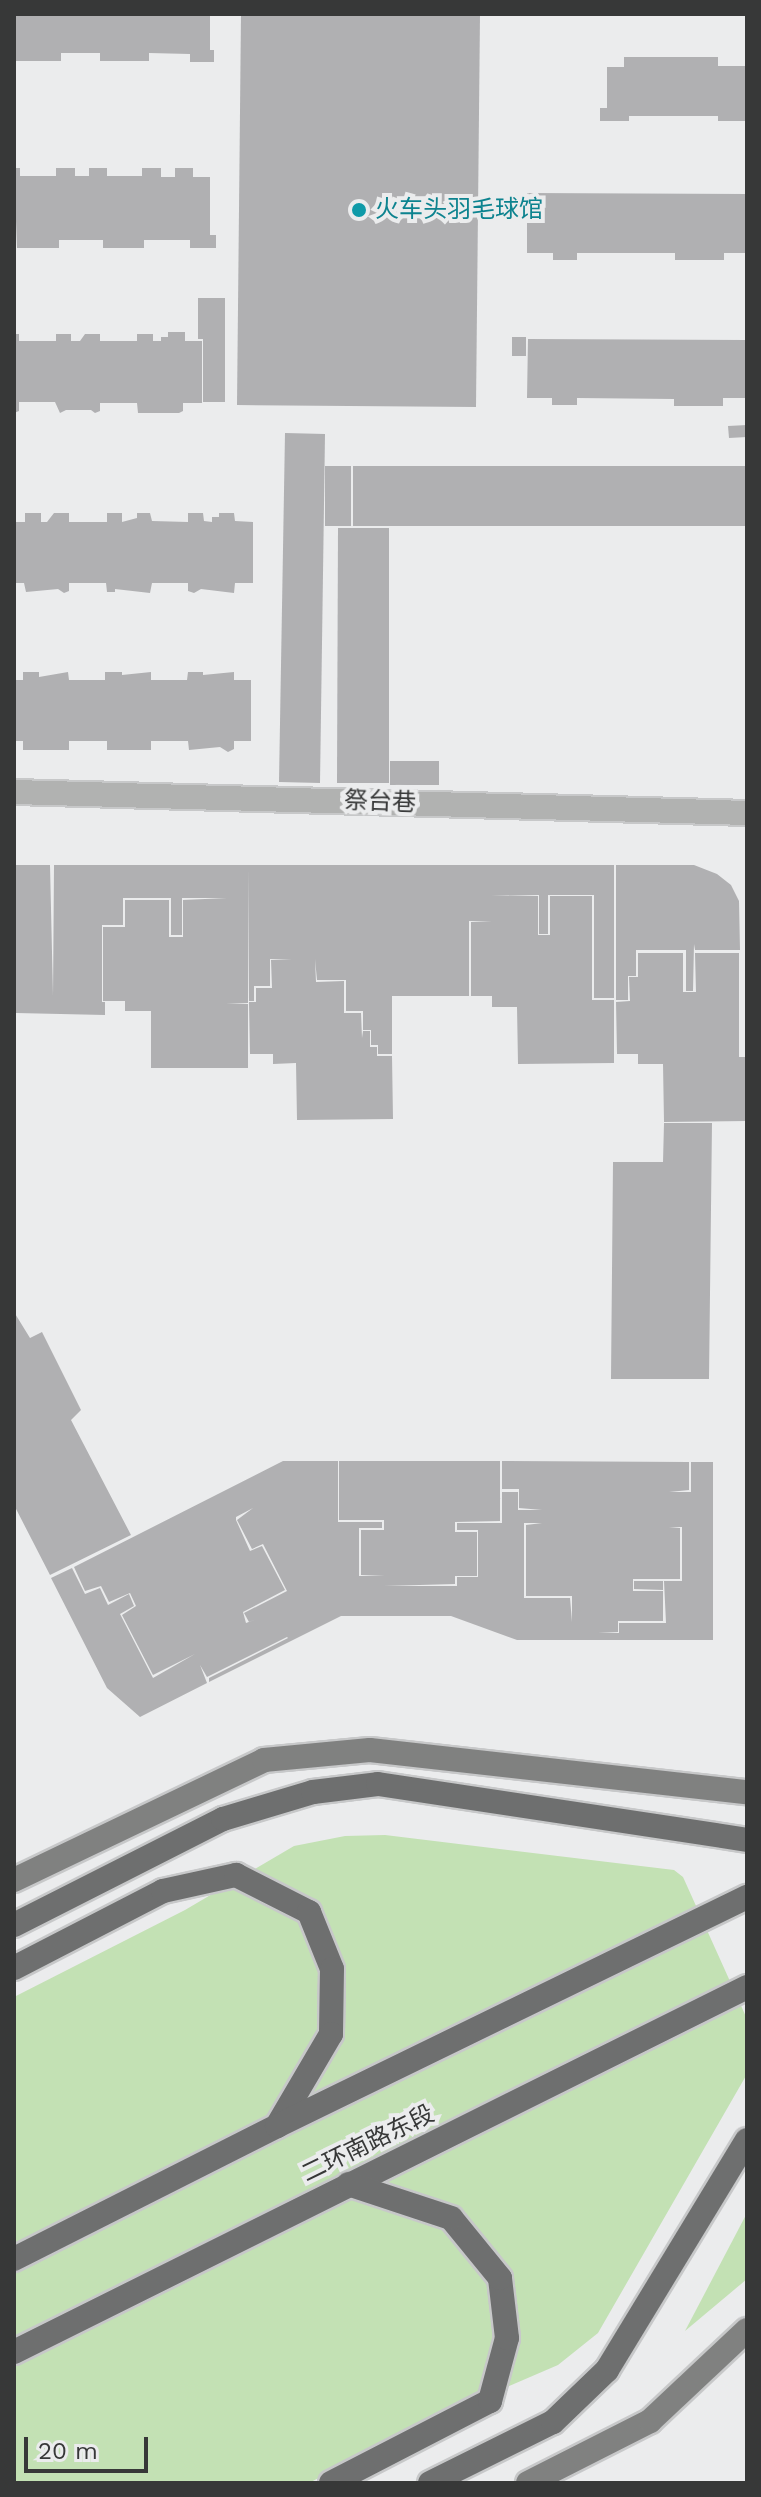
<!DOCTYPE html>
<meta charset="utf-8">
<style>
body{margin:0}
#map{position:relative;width:761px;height:2497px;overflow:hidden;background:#ebeced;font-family:"Work Sans","Noto Sans SC",sans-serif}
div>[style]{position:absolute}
.green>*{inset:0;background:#c3e1b4}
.building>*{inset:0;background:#b0b0b2}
.roads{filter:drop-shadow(2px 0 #c7c8c9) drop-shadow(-2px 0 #c7c8c9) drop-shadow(0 2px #c7c8c9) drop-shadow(0 -2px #c7c8c9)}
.minor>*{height:24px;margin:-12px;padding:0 12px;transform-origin:12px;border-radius:12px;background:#b1b2b1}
.major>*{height:24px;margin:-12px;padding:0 12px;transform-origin:12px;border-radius:12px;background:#808180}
.highway>*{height:24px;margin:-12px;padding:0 12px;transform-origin:12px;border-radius:12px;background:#6e6f6f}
.dots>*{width:22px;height:22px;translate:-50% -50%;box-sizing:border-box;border:4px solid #ebeced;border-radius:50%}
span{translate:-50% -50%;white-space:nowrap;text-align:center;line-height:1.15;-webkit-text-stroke:8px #ebeced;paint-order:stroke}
.culture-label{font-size:24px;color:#0d838f}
.left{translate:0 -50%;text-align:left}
.street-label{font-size:24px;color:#373838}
.frame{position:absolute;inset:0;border:16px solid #373838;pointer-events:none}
.scale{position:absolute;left:24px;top:2437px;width:124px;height:36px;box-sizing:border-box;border:4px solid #373838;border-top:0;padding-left:10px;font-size:24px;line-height:28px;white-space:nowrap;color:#373838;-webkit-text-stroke:6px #ebeced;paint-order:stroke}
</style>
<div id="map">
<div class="green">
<div style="clip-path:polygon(385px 1835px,674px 1870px,683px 1877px,747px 2019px,747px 2074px,598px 2333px,558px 2365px,428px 2421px,309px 2483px,14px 2483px,14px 1997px,185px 1910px,294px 1846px,345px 1836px)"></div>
<div style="clip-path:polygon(747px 2213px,747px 2279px,685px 2331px)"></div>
</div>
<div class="building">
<div style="clip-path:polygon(14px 14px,210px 14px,210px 50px,214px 50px,214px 62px,190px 62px,190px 54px,149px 53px,149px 61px,100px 61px,100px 53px,61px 53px,61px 61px,15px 61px)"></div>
<div style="clip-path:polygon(241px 14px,480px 14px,476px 407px,237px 405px)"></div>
<div style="clip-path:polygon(624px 57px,718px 57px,718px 66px,747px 66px,747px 121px,718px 121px,718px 116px,629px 116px,629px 121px,600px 121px,600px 108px,607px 108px,607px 67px,624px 67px)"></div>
<div style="clip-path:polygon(14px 168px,20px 168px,20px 176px,56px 176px,56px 168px,75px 168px,75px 176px,89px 176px,89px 168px,107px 168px,107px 176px,142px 176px,142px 168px,161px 168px,161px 177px,175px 177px,175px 168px,193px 168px,193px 177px,210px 177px,210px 235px,216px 235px,216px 248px,190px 248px,190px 240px,144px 240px,144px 248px,103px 248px,103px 240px,59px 240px,59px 248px,17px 248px)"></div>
<div style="clip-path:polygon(527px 193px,747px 194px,747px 253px,724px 253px,724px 260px,675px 260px,675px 253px,577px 253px,577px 260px,553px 260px,553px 253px,527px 253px)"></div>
<div style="clip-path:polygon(198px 298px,225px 298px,225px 402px,203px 402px,203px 339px,198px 339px)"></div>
<div style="clip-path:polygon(168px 332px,185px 332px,185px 341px,202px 341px,202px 403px,183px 403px,183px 411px,179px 413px,138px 413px,137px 403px,100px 403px,100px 411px,95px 413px,91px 410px,66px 410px,60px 413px,55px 402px,19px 402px,19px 411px,14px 413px,14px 334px,19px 334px,19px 341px,56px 341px,56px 334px,71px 334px,71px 341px,80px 341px,85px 334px,100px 334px,100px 341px,137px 341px,137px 334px,153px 334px,153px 341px,161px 341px,161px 337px,168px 337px)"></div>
<div style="clip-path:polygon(512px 337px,526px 337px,526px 356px,512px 356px)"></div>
<div style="clip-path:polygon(528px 339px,747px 340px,747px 398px,723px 398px,723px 406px,674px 406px,674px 399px,577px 398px,577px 405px,552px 405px,552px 398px,527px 398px)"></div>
<div style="clip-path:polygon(747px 425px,747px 437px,729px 438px,728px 426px)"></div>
<div style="clip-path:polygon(285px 433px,325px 434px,320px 783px,279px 782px)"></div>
<div style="clip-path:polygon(325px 466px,351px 466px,351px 526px,325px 526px)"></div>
<div style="clip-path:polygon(353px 466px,747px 466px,747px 526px,353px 526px)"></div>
<div style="clip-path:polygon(25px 513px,41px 513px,41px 522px,47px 522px,54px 513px,69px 513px,69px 522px,107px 522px,107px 513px,122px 513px,122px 522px,137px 518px,137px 513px,150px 513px,152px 521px,188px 522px,188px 513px,203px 513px,204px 521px,212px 522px,212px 517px,219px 517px,219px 513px,234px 513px,235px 521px,253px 522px,253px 583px,235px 583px,234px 593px,201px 589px,194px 593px,188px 591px,188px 583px,152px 583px,150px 593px,115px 589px,115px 592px,107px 592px,106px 583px,69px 583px,69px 591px,64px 593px,58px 589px,26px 592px,24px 583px,14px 583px,14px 522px,25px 522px)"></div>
<div style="clip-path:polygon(338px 528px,389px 528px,389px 783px,337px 783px)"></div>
<div style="clip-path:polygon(23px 672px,39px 672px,39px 677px,68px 672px,69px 680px,105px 680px,105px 672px,122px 672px,122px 675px,151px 672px,151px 680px,187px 680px,188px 672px,203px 672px,203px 675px,234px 672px,234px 680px,251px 680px,251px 741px,234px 741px,234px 749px,228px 752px,220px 747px,189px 750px,188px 741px,151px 741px,151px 750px,107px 750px,107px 741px,69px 741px,69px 750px,23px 750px,23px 741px,14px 741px,14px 680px,23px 680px)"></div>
<div style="clip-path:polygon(390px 761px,439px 761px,439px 785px,390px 785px)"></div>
<div style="clip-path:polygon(14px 865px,50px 865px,53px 996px,54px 865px,614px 865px,614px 998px,594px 998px,594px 895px,548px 895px,548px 934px,539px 934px,539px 895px,491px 895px,538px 896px,538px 935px,550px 935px,550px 896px,592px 896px,592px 1000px,614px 1000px,614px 1063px,518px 1064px,517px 1007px,492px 1007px,492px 996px,471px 996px,471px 922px,492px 921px,469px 921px,469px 996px,392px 996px,392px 1054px,378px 1054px,378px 1045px,371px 1045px,371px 1030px,363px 1030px,363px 1011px,346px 1011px,346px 980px,317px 980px,315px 959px,316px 982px,344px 981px,344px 1013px,361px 1013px,362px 1038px,363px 1031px,370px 1031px,370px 1047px,377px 1047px,377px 1056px,392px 1056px,393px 1119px,297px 1120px,296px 1063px,273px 1064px,273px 1054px,250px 1054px,249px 1002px,256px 1002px,256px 988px,272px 988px,271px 960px,292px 960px,270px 959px,270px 986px,254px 986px,254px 1001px,249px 1001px,249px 868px,248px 1003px,226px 1003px,248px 1004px,248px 1068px,151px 1068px,151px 1011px,125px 1011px,125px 1001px,103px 1001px,103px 927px,125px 927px,125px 900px,169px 900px,169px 937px,183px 937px,183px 900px,227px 898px,182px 898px,182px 935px,171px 935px,171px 898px,123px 898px,123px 925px,102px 925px,102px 1002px,105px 1002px,105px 1015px,16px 1013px)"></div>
<div style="clip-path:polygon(616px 865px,694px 865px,717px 874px,731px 885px,739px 901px,740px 950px,695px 950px,694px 944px,693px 991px,686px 991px,686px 950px,636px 950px,636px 976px,628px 976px,628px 1000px,616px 1000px)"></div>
<div style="clip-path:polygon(638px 953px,683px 953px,683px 992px,696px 992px,695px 953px,739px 953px,739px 1057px,747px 1057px,747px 1121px,664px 1122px,663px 1064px,638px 1064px,638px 1054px,617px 1054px,616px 1002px,630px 1001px,629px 977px,638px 977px)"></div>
<div style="clip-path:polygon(664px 1123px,712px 1123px,709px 1379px,611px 1379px,613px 1162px,663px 1162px)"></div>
<div style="clip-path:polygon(14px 1312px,30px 1338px,42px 1332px,81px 1410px,71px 1420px,131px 1535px,50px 1575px,14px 1505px)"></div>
<div style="clip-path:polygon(evenodd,283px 1461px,338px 1461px,338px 1522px,382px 1522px,382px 1528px,359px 1528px,359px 1576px,385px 1576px,361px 1575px,361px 1530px,384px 1530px,384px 1520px,339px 1520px,339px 1461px,500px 1461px,500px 1521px,455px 1522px,455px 1532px,477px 1532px,477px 1576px,455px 1576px,455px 1584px,384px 1586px,457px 1586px,457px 1577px,478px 1577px,478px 1530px,457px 1530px,457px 1523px,502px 1523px,502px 1492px,518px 1492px,518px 1510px,542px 1510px,519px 1508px,519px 1489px,502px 1489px,502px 1461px,689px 1462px,689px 1490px,669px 1492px,691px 1492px,691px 1462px,713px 1462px,713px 1640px,517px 1640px,451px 1616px,341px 1616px,209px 1682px,209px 1678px,288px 1638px,287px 1637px,207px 1677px,200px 1665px,207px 1683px,140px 1717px,107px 1688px,51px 1578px,72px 1568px,85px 1594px,100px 1588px,108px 1605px,129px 1594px,134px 1606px,120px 1614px,153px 1678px,195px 1654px,153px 1675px,122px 1615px,136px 1606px,130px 1593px,109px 1602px,101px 1586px,85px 1591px,74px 1567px,283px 1461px,253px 1508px,237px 1520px,252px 1549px,263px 1544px,287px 1591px,244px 1613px,249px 1622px,262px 1617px,246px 1623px,243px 1612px,285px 1590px,262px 1546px,250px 1551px,236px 1520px,236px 1517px,253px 1508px,283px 1461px,524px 1523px,542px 1523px,526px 1525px,526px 1596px,572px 1596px,572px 1622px,570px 1598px,524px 1598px,524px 1523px,283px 1461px,669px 1527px,682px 1527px,682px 1581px,664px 1581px,666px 1623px,619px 1623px,619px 1633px,598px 1633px,618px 1632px,618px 1621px,663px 1621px,663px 1591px,633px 1591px,633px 1579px,680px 1579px,680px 1528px,669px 1527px)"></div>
<div style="clip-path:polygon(634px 1581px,663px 1581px,663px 1590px,634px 1589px)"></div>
</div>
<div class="roads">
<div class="minor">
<div style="left:14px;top:792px;width:733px;rotate:1.64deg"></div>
</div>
<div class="major">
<div style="left:14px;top:1880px;width:277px;rotate:-25.6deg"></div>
<div style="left:264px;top:1760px;width:106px;rotate:-5.4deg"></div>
<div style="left:370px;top:1750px;width:379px;rotate:6.4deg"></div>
<div style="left:528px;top:2483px;width:137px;rotate:-26.9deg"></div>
<div style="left:650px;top:2421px;width:133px;rotate:-43.2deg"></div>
</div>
<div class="highway">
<div style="left:14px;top:1925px;width:234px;rotate:-26.9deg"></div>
<div style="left:223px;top:1819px;width:94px;rotate:-16.7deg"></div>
<div style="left:313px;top:1792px;width:65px;rotate:-7deg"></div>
<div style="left:378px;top:1784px;width:373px;rotate:8.6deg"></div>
<div style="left:14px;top:1968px;width:168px;rotate:-27.3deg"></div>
<div style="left:163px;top:1891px;width:75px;rotate:-12.4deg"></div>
<div style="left:236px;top:1875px;width:82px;rotate:26.9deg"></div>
<div style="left:309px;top:1912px;width:61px;rotate:68deg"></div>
<div style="left:332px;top:1969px;width:65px;rotate:90.9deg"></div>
<div style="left:331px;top:2034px;width:107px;rotate:120.4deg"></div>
<div style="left:14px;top:2259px;width:295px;rotate:-26.8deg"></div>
<div style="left:277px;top:2126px;width:523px;rotate:-25.98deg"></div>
<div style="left:14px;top:2352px;width:819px;rotate:-26.47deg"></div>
<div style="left:331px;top:2483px;width:179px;rotate:-27.3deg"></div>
<div style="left:490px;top:2401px;width:65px;rotate:-74.9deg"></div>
<div style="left:507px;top:2338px;width:60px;rotate:-96.7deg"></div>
<div style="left:500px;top:2278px;width:77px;rotate:-129.2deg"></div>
<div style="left:451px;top:2218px;width:108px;rotate:-161.7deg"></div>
<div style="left:430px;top:2483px;width:137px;rotate:-26.4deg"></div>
<div style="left:553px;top:2422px;width:75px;rotate:-43.9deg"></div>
<div style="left:607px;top:2370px;width:269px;rotate:-58.7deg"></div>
</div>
</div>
<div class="dots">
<div style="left:359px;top:210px;background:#0f9aa8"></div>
</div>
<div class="culture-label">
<span class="left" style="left:375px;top:210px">火车头羽毛球馆</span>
</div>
<div class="street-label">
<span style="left:380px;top:802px;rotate:2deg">祭台巷</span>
<span style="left:368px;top:2144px;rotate:-26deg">二环南路东段</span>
</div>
<div class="frame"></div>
<div class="scale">20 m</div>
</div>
